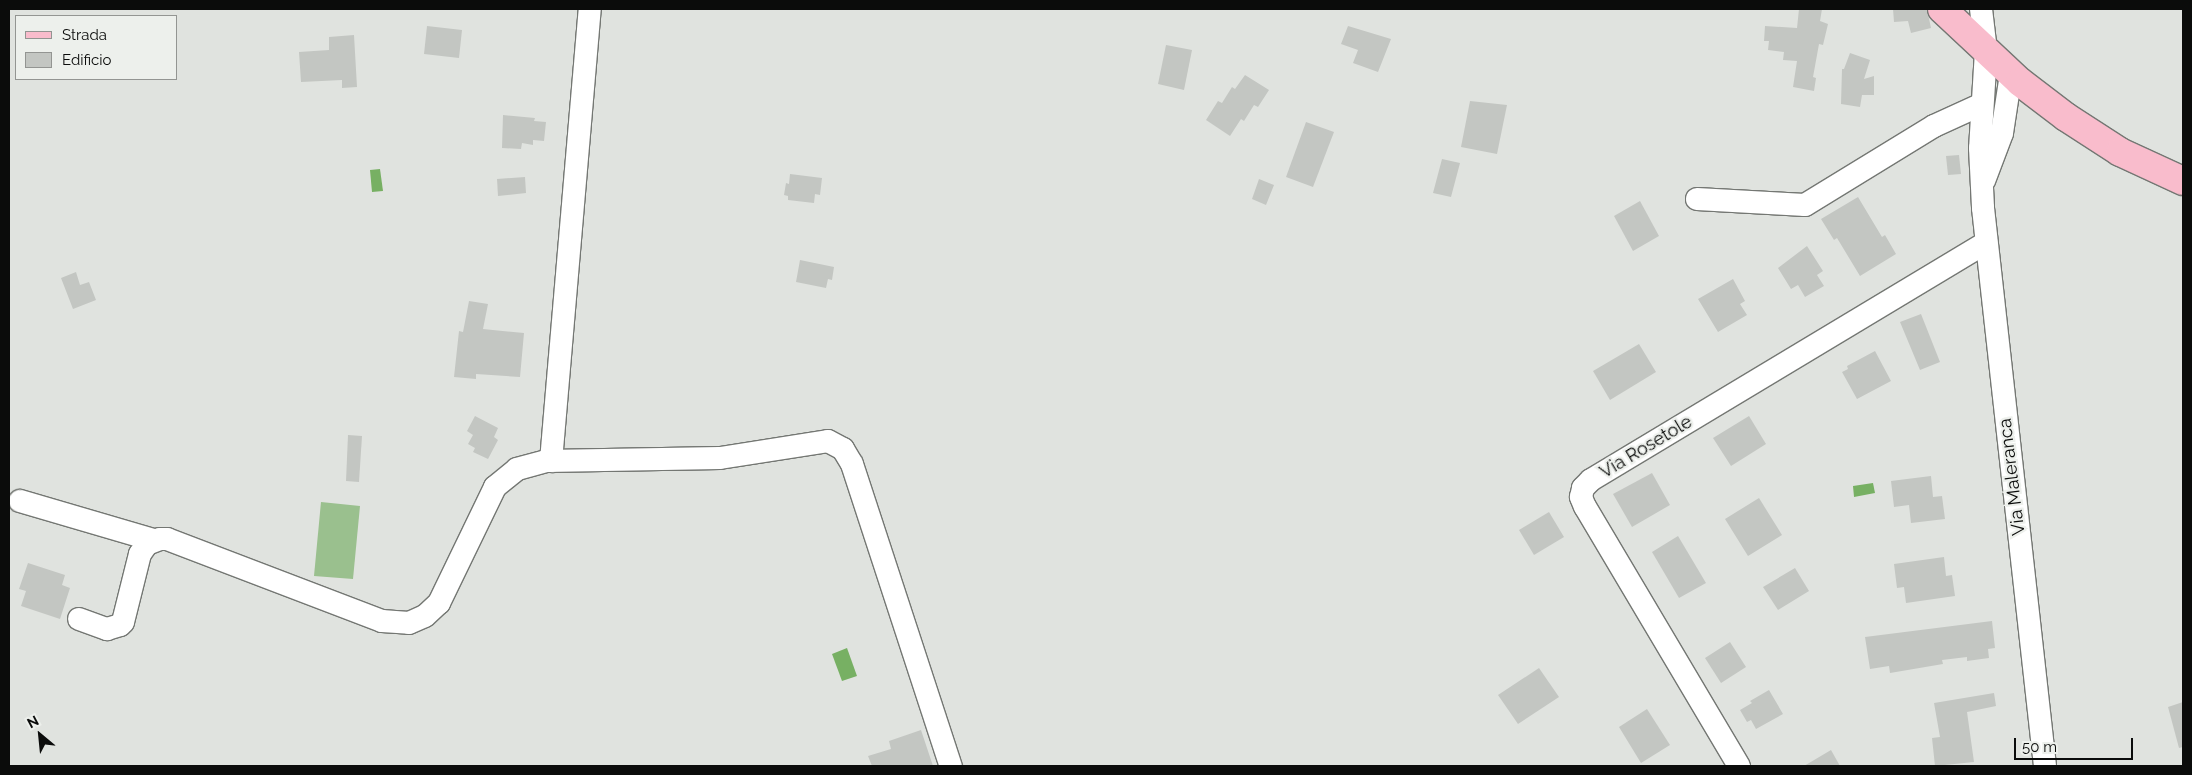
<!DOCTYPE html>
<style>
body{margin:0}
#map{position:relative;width:2192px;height:775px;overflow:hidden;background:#e0e3df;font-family:Raleway,sans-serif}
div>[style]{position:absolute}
.green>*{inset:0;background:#9ac08e}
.water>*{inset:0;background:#77b063}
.building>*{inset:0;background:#c3c6c2}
.roads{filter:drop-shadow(1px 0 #747773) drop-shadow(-1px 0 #747773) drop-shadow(0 1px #747773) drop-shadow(0 -1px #747773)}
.minor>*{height:22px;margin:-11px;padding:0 11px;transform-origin:11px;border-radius:11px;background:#fff}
.major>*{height:28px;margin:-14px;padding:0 14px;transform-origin:14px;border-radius:14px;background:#f9bccc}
span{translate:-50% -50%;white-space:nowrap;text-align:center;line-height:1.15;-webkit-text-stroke:4.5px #edf0ec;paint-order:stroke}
.street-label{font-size:18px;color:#0b0c0b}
.frame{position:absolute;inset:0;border:10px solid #0b0c0b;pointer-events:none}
.legend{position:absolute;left:15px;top:15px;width:162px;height:65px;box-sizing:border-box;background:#edf0ec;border:1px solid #939592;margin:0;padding:6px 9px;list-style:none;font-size:15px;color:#0b0c0b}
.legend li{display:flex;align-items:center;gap:10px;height:25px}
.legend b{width:25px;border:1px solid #939592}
.north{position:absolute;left:15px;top:710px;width:50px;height:50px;-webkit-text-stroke:4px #edf0ec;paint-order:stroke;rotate:332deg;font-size:14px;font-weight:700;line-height:20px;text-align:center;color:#0b0c0b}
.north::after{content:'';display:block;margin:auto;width:18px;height:22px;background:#0b0c0b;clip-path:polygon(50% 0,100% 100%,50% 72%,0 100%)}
.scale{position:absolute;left:2014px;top:738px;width:119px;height:22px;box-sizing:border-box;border:2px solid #0b0c0b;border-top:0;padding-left:6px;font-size:15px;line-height:18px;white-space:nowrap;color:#0b0c0b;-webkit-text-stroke:4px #edf0ec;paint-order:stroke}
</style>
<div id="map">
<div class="green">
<div style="clip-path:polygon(321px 502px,360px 506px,353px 579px,314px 576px)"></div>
</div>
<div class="water">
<div style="clip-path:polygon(380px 169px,383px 191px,372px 192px,370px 170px)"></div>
<div style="clip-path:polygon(1873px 483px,1875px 493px,1854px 497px,1853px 486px)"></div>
<div style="clip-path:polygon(847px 648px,857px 676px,842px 681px,832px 654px)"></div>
</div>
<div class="building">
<div style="clip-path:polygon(1799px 9px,1822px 9px,1820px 21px,1828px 24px,1823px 45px,1819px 44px,1813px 77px,1816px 78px,1814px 91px,1793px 87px,1797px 61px,1783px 60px,1784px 52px,1768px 50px,1769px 41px,1764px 41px,1765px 26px,1797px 28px)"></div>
<div style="clip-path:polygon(1893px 9px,1927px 9px,1931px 28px,1911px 33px,1908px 21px,1894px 22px)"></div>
<div style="clip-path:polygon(427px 26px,462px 30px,459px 58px,424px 54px)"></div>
<div style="clip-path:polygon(1348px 26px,1391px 39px,1378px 72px,1353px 63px,1358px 50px,1341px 44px)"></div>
<div style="clip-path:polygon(354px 35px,357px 87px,342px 88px,342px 80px,301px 82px,299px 52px,329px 50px,329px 37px)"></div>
<div style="clip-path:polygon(1166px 45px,1192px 50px,1184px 90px,1158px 84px)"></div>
<div style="clip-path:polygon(1850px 53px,1870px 60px,1864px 79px,1874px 76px,1874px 95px,1862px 95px,1860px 107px,1841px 104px,1842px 69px,1844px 69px)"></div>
<div style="clip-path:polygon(1245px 75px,1269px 90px,1258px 107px,1254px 105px,1244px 121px,1241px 119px,1230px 136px,1206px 120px,1218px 101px,1222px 103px,1232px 87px,1235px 89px)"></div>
<div style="clip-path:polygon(1470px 101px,1507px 105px,1497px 154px,1461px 147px)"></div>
<div style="clip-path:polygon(503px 115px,535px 118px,534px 121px,546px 122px,544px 141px,533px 140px,533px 145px,522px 143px,521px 149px,502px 148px)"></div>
<div style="clip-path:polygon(1306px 122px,1334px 132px,1313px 187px,1286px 177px)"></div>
<div style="clip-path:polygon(1959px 155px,1961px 174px,1948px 175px,1946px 156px)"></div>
<div style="clip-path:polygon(1442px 159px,1460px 163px,1451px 197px,1433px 193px)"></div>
<div style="clip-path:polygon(790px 174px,822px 178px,820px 195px,815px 194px,814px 203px,788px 200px,788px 196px,784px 195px,786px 183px,789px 184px)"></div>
<div style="clip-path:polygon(525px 177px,526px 193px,498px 196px,497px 179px)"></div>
<div style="clip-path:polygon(1259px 179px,1274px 185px,1266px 205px,1252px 199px)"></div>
<div style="clip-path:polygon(1858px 197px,1882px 237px,1885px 235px,1896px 254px,1860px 276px,1837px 238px,1834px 240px,1821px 219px)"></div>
<div style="clip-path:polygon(1640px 201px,1659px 236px,1633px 251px,1614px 216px)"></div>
<div style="clip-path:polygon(1807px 246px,1823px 271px,1817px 275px,1824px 286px,1805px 297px,1798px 285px,1791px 289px,1778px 268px)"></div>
<div style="clip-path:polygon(800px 260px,834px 267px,832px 280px,828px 279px,826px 288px,796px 282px)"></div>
<div style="clip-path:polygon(76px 272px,80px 285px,89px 282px,96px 300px,73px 309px,61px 278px)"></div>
<div style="clip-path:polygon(1733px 279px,1745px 301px,1740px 304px,1747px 315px,1718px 332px,1698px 299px)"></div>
<div style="clip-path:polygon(469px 301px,488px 304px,483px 329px,524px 333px,520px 377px,476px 374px,476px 379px,454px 377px,459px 331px,463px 332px)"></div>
<div style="clip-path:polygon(1921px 314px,1940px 362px,1920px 370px,1900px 322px)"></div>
<div style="clip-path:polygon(1639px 344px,1656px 372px,1610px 400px,1593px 371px)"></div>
<div style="clip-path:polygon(1875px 351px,1891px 381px,1857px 399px,1842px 372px,1848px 369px,1847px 366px)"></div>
<div style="clip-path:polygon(475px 416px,498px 428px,494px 437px,498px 440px,488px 459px,473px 452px,475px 448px,468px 444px,473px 435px,467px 431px)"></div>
<div style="clip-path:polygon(1749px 416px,1766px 444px,1731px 466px,1713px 438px)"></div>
<div style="clip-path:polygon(348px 435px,362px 436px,359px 482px,346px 481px)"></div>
<div style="clip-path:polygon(1652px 473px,1670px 505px,1632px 527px,1613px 494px)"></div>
<div style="clip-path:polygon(1931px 476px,1933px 497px,1942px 496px,1945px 519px,1911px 523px,1909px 505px,1894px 507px,1891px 481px)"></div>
<div style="clip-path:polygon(1759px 498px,1782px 535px,1748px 556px,1725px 519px)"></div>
<div style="clip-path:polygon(1549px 512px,1564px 537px,1534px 555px,1519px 530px)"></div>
<div style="clip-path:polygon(1678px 536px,1706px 583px,1679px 598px,1652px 552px)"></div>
<div style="clip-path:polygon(1944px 557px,1946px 576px,1952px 575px,1955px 596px,1906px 603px,1904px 587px,1897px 588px,1894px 564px)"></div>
<div style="clip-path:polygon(28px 563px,65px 575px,62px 585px,70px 588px,60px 619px,21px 606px,26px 591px,19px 589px)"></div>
<div style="clip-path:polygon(1795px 568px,1809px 591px,1778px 610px,1763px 587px)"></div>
<div style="clip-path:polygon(1992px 621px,1995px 648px,1988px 649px,1989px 658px,1967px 661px,1967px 657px,1942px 660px,1943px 664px,1890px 673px,1889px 666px,1870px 669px,1865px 637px)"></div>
<div style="clip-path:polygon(1730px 642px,1746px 667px,1721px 683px,1705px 658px)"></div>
<div style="clip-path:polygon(1539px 668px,1559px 697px,1518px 724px,1498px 695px)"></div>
<div style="clip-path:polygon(1769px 690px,1783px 714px,1756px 729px,1751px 720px,1747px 722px,1740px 710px,1752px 703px,1750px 701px)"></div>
<div style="clip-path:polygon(1994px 693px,1996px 706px,1967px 712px,1974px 762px,1935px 766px,1932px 738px,1940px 737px,1934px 703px)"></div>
<div style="clip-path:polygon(2183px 702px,2183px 747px,2179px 748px,2168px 707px)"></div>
<div style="clip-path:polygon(1647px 709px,1670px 745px,1641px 763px,1619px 727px)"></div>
<div style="clip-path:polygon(921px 730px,933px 766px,872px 766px,868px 756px,891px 749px,889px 741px)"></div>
<div style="clip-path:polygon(1831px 750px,1840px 766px,1804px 766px)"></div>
</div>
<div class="roads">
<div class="minor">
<div style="left:1981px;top:9px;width:42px;rotate:83.2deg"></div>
<div style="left:1986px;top:51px;width:97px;rotate:93.5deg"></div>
<div style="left:1980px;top:148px;width:60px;rotate:87.1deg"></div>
<div style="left:1983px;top:208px;width:561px;rotate:83.66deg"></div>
<div style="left:1984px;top:181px;width:51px;rotate:-69.4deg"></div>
<div style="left:2002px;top:133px;width:60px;rotate:-81.3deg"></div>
<div style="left:1697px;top:199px;width:108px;rotate:3.2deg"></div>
<div style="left:1805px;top:205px;width:151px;rotate:-31.5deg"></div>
<div style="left:1934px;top:126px;width:53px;rotate:-24.6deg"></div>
<div style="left:551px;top:461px;width:454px;rotate:-85.1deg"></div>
<div style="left:20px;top:501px;width:139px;rotate:16.3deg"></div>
<div style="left:79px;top:619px;width:30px;rotate:20deg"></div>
<div style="left:107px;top:629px;width:14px;rotate:-17deg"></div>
<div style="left:120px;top:625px;width:4px;rotate:-45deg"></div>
<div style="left:123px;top:622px;width:70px;rotate:-76deg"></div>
<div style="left:140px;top:554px;width:12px;rotate:-55deg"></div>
<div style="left:147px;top:544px;width:14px;rotate:-21deg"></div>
<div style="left:160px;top:539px;width:7px"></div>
<div style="left:167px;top:539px;width:230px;rotate:20.9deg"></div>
<div style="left:382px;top:621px;width:27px;rotate:4deg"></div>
<div style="left:409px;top:623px;width:17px;rotate:-24deg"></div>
<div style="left:425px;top:616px;width:19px;rotate:-43deg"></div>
<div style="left:439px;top:603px;width:129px;rotate:-64.2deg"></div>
<div style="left:495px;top:487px;width:28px;rotate:-39deg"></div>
<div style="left:517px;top:469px;width:30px;rotate:-15deg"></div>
<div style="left:546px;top:461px;width:174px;rotate:-1deg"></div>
<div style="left:720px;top:458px;width:109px;rotate:-8.9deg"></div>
<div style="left:828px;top:441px;width:17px;rotate:28deg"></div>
<div style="left:843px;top:449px;width:17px;rotate:59deg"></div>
<div style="left:852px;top:464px;width:318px;rotate:71.9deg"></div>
<div style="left:1739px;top:766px;width:301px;rotate:-120.7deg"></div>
<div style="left:1585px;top:507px;width:11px;rotate:-112deg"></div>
<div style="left:1581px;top:497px;width:9px;rotate:-77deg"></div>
<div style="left:1583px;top:488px;width:11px;rotate:-45deg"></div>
<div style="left:1591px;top:480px;width:461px;rotate:-31deg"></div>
</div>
<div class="major">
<div style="left:1942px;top:9px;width:107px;rotate:43.1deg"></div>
<div style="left:2020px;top:82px;width:58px;rotate:37.3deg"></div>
<div style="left:2066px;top:117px;width:64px;rotate:32.9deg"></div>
<div style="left:2120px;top:152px;width:69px;rotate:24.7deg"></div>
</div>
</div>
<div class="street-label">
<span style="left:1646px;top:447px;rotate:-31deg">Via Rosetole</span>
<span style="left:2012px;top:477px;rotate:-97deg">Via Maleranca</span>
</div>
<div class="frame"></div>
<ul class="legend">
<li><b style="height:6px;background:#f9bccc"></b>Strada</li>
<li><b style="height:14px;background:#c3c6c2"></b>Edificio</li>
</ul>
<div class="north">N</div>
<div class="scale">50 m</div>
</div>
